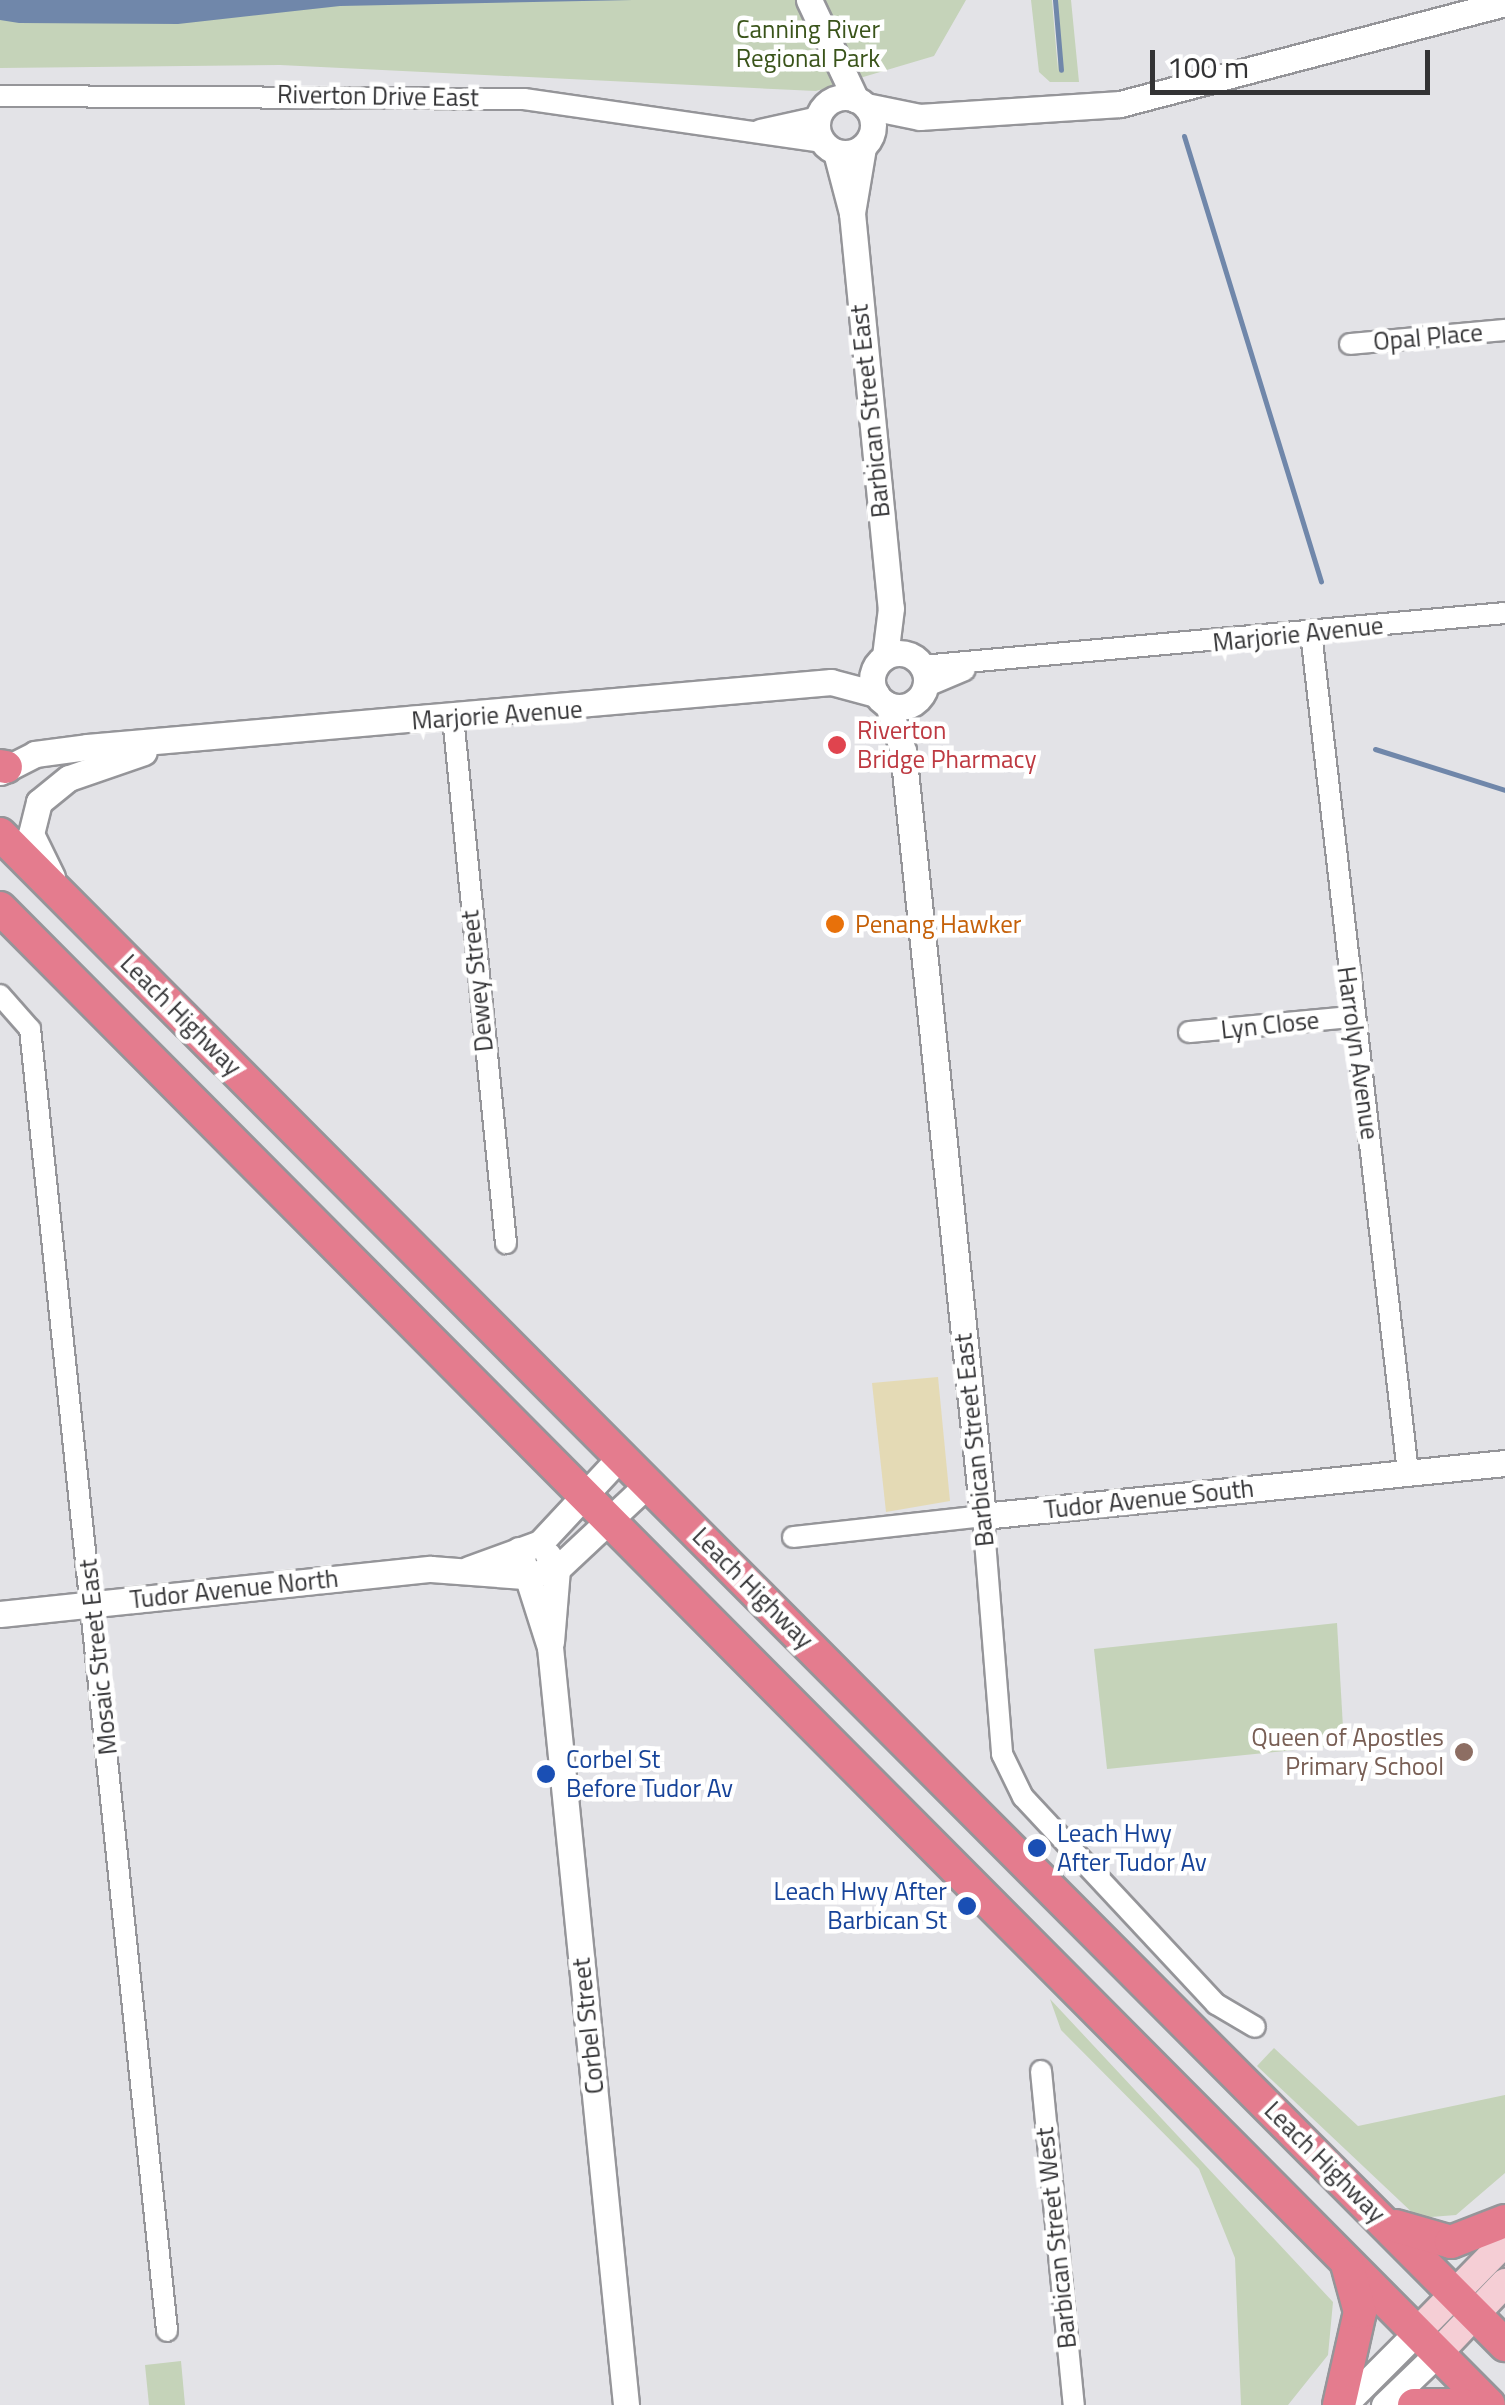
<!DOCTYPE html>
<style>
body{margin:0}
#map{position:relative;width:1505px;height:2405px;overflow:hidden;background:#e3e3e7;font-family:"Titillium Web",sans-serif}
div>[style]{position:absolute}
.green>*{inset:0;background:#c5d3b9}
.sand>*{inset:0;background:#e4dab5}
.water>*{inset:0;background:#7087aa}
.stream>*{height:5px;margin:-2.5px;padding:0 2.5px;transform-origin:2.5px;border-radius:2.5px;background:#7087aa}
.roads{filter:drop-shadow(2px 0 #959599) drop-shadow(-2px 0 #959599) drop-shadow(0 2px #959599) drop-shadow(0 -2px #959599)}
.minor>*{height:20px;margin:-10px;padding:0 10px;transform-origin:10px;border-radius:10px;background:#fff}
.tertiary>*{height:25px;margin:-12.5px;padding:0 12.5px;transform-origin:12.5px;border-radius:12.5px;background:#fff}
.tertiary>.ring{margin:-12.5px;padding:0;box-sizing:content-box;background:none;border:25px solid #fff;border-radius:50%}
.secondary>*{height:28px;margin:-14px;padding:0 14px;transform-origin:14px;border-radius:14px;background:#f5ced5}
.trunk>*{height:32px;margin:-16px;padding:0 16px;transform-origin:16px;border-radius:16px;background:#e47c8e}
.dots>*{width:28px;height:28px;translate:-50% -50%;box-sizing:border-box;border:5px solid #fff;border-radius:50%}
span{translate:-50% -50%;white-space:nowrap;text-align:center;line-height:1.15;-webkit-text-stroke:9px #fff;paint-order:stroke}
.park-label{font-size:25px;color:#3a541a}
.street-label{font-size:25px;color:#333335}
.health-label{font-size:25px;color:#be3a42}
.left{translate:0 -50%;text-align:left}
.food-label{font-size:25px;color:#c56008}
.education-label{font-size:25px;color:#785e54}
.right{translate:-100% -50%;text-align:right}
.transit-label{font-size:25px;color:#164399}
.scale{position:absolute;left:1150px;top:50px;width:280px;height:45px;box-sizing:border-box;border:5px solid #333335;border-top:0;padding-left:12px;font-size:30px;line-height:35px;white-space:nowrap;color:#333335;-webkit-text-stroke:8px #fff;paint-order:stroke}
</style>
<div id="map">
<div class="green">
<div style="clip-path:polygon(0 0,966px 0,934px 56px,816px 91px,280px 65px,0 68px)"></div>
<div style="clip-path:polygon(1031px 0,1052px 0,1058px 71px,1057px 0,1071px 0,1079px 82px,1050px 82px,1039px 72px)"></div>
<div style="clip-path:polygon(1337px 1623px,1344px 1745px,1107px 1769px,1094px 1649px)"></div>
<div style="clip-path:polygon(1050px 1999px,1333px 2302px,1328px 2355px,1288px 2405px,1241px 2405px,1235px 2258px,1199px 2169px,1061px 2030px)"></div>
<div style="clip-path:polygon(1274px 2048px,1358px 2126px,1505px 2095px,1505px 2173px,1456px 2215px,1418px 2218px,1257px 2066px)"></div>
<div style="clip-path:polygon(181px 2361px,185px 2405px,149px 2405px,145px 2365px)"></div>
</div>
<div class="sand">
<div style="clip-path:polygon(938px 1377px,950px 1501px,886px 1512px,872px 1383px)"></div>
</div>
<div class="water">
<div style="clip-path:polygon(0 0,633px 0,340px 6px,178px 24px,19px 23px,0 20px)"></div>
</div>
<div class="stream">
<div style="left:1055px;top:0;width:70px;rotate:85.1deg"></div>
<div style="left:1184px;top:136px;width:466px;rotate:72.9deg"></div>
<div style="left:1375px;top:749px;width:136px;rotate:17.5deg"></div>
</div>
<div class="roads">
<div class="minor">
<div style="left:0;top:96px;width:524px;rotate:0.33deg"></div>
<div style="left:524px;top:99px;width:302px;rotate:8.2deg"></div>
<div style="left:760px;top:130px;width:60px;rotate:-12.4deg"></div>
<div style="left:1350px;top:344px;width:156px;rotate:-5.2deg"></div>
<div style="left:1311px;top:633px;width:846px;rotate:83.41deg"></div>
<div style="left:922px;top:666px;width:585px;rotate:-5.19deg"></div>
<div style="left:925px;top:687px;width:43px;rotate:-23deg"></div>
<div style="left:453px;top:717px;width:529px;rotate:84.25deg"></div>
<div style="left:0;top:995px;width:45px;rotate:48.6deg"></div>
<div style="left:30px;top:1029px;width:1309px;rotate:83.99deg"></div>
<div style="left:1189px;top:1032px;width:163px;rotate:-5.3deg"></div>
<div style="left:793px;top:1537px;width:191px;rotate:-6.3deg"></div>
<div style="left:983px;top:1516px;width:239px;rotate:85.4deg"></div>
<div style="left:1002px;top:1754px;width:48px;rotate:64deg"></div>
<div style="left:1023px;top:1797px;width:283px;rotate:47deg"></div>
<div style="left:1216px;top:2004px;width:45px;rotate:30.5deg"></div>
<div style="left:1041px;top:2071px;width:336px;rotate:84.4deg"></div>
</div>
<div class="tertiary">
<div style="left:809px;top:0;width:110px;rotate:64.8deg"></div>
<div class="ring" style="left:817px;top:97px;width:31px;height:31px"></div>
<div style="left:866px;top:106px;width:55px;rotate:11.5deg"></div>
<div style="left:920px;top:117px;width:200px;rotate:-3.7deg"></div>
<div style="left:1120px;top:104px;width:398px;rotate:-14.7deg"></div>
<div style="left:836px;top:152px;width:63px;rotate:75.3deg"></div>
<div style="left:852px;top:213px;width:397px;rotate:84.4deg"></div>
<div style="left:891px;top:608px;width:48px;rotate:97.1deg"></div>
<div style="left:852px;top:213px;width:67px;rotate:-80.5deg"></div>
<div class="ring" style="left:872px;top:653px;width:29px;height:29px"></div>
<div style="left:888px;top:705px;width:48px;rotate:71.9deg"></div>
<div style="left:903px;top:751px;width:769px;rotate:84.03deg"></div>
<div style="left:983px;top:1516px;width:525px;rotate:-5.8deg"></div>
<div style="left:0;top:772px;width:39px;rotate:-27deg"></div>
<div style="left:35px;top:754px;width:52px;rotate:-7.7deg"></div>
<div style="left:87px;top:747px;width:747px;rotate:-4.99deg"></div>
<div style="left:831px;top:682px;width:47px;rotate:14.9deg"></div>
<div style="left:52px;top:877px;width:48px;rotate:-116deg"></div>
<div style="left:31px;top:834px;width:33px;rotate:-76deg"></div>
<div style="left:39px;top:802px;width:38px;rotate:-39deg"></div>
<div style="left:69px;top:778px;width:79px;rotate:-19.1deg"></div>
<div style="left:519px;top:1550px;width:102px;rotate:72.3deg"></div>
<div style="left:550px;top:1647px;width:762px;rotate:84.27deg"></div>
<div style="left:548px;top:1555px;width:17px;rotate:57deg"></div>
<div style="left:557px;top:1569px;width:73px;rotate:94.7deg"></div>
<div style="left:469px;top:1569px;width:76px;rotate:-20.1deg"></div>
<div style="left:540px;top:1543px;width:119px;rotate:-47deg"></div>
<div style="left:0;top:1614px;width:433px;rotate:-6deg"></div>
<div style="left:431px;top:1569px;width:93px;rotate:4.3deg"></div>
<div style="left:524px;top:1576px;width:34px;rotate:-12deg"></div>
<div style="left:557px;top:1569px;width:126px;rotate:-43.1deg"></div>
<div style="left:1344px;top:2405px;width:103px;rotate:-45deg"></div>
<div style="left:1384px;top:2405px;width:75px;rotate:-43.9deg"></div>
</div>
<div class="secondary">
<div style="left:1417px;top:2332px;width:126px;rotate:-45.6deg"></div>
<div style="left:1438px;top:2353px;width:97px;rotate:-46.3deg"></div>
</div>
<div class="trunk">
<div style="left:0;top:766px;width:6px;rotate:9deg"></div>
<div style="left:0;top:834px;width:2133px;rotate:45.11deg"></div>
<div style="left:0;top:908px;width:2111px;rotate:45.15deg"></div>
<div style="left:1396px;top:2226px;width:57px;rotate:16.2deg"></div>
<div style="left:1451px;top:2242px;width:58px;rotate:-21.3deg"></div>
<div style="left:1339px;top:2405px;width:95px;rotate:-77.3deg"></div>
<div style="left:1360px;top:2312px;width:50px;rotate:-105.2deg"></div>
<div style="left:1414px;top:2405px;width:49px"></div>
</div>
</div>
<div class="dots">
<div style="left:837px;top:745px;background:#e0444e"></div>
<div style="left:835px;top:924px;background:#e8710a"></div>
<div style="left:1464px;top:1752px;background:#8d6e63"></div>
<div style="left:546px;top:1774px;background:#1a4fb4"></div>
<div style="left:1037px;top:1848px;background:#1a4fb4"></div>
<div style="left:967px;top:1906px;background:#1a4fb4"></div>
</div>
<div class="park-label">
<span style="left:808px;top:44px">Canning River<br>Regional Park</span>
</div>
<div class="street-label">
<span style="left:378px;top:96px;rotate:1deg">Riverton Drive East</span>
<span style="left:1428px;top:337px;rotate:-5deg">Opal Place</span>
<span style="left:870px;top:411px;rotate:-96deg">Barbican Street East</span>
<span style="left:1298px;top:634px;rotate:-6deg">Marjorie Avenue</span>
<span style="left:497px;top:715px;rotate:-4deg">Marjorie Avenue</span>
<span style="left:477px;top:981px;rotate:-96deg">Dewey Street</span>
<span style="left:181px;top:1015px;rotate:45deg">Leach Highway</span>
<span style="left:1270px;top:1025px;rotate:-6deg">Lyn Close</span>
<span style="left:1358px;top:1053px;rotate:82deg">Harrolyn Avenue</span>
<span style="left:974px;top:1440px;rotate:-96deg">Barbican Street East</span>
<span style="left:1149px;top:1499px;rotate:-6deg">Tudor Avenue South</span>
<span style="left:753px;top:1588px;rotate:45deg">Leach Highway</span>
<span style="left:234px;top:1589px;rotate:-6deg">Tudor Avenue North</span>
<span style="left:98px;top:1657px;rotate:-96deg">Mosaic Street East</span>
<span style="left:588px;top:2026px;rotate:-96deg">Corbel Street</span>
<span style="left:1325px;top:2162px;rotate:45deg">Leach Highway</span>
<span style="left:1056px;top:2238px;rotate:-96deg">Barbican Street West</span>
</div>
<div class="health-label">
<span class="left" style="left:857px;top:745px">Riverton<br>Bridge Pharmacy</span>
</div>
<div class="food-label">
<span class="left" style="left:855px;top:924px">Penang Hawker</span>
</div>
<div class="education-label">
<span class="right" style="left:1444px;top:1752px">Queen of Apostles<br>Primary School</span>
</div>
<div class="transit-label">
<span class="left" style="left:566px;top:1774px">Corbel St<br>Before Tudor Av</span>
<span class="left" style="left:1057px;top:1848px">Leach Hwy<br>After Tudor Av</span>
<span class="right" style="left:947px;top:1906px">Leach Hwy After<br>Barbican St</span>
</div>
<div class="scale">100 m</div>
</div>
